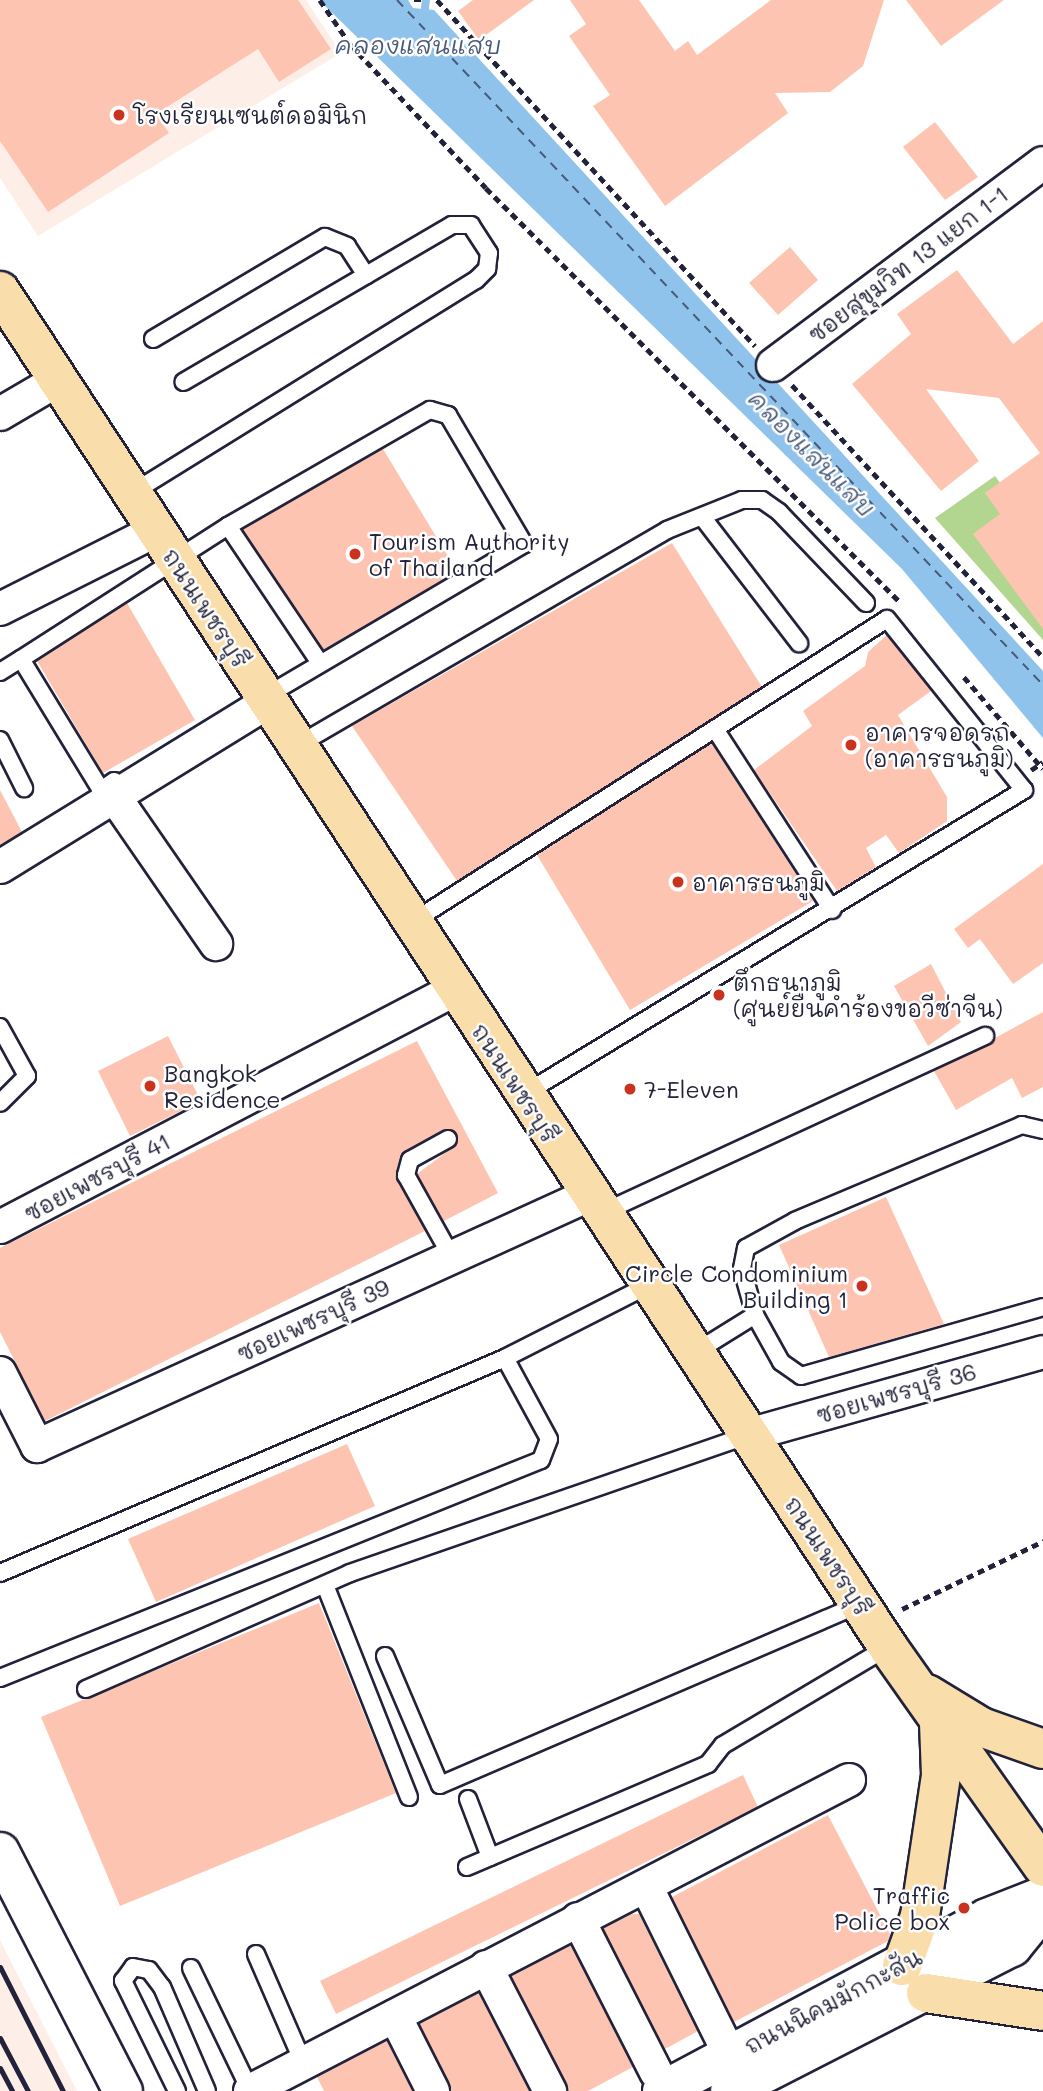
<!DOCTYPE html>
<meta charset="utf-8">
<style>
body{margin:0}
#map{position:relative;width:1043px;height:2091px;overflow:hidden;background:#fff;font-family:Mali,"Playpen Sans Thai",sans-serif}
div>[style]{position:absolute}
.built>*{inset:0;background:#feeee8}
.green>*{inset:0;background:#b2d690}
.water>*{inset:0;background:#90c3ec}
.stream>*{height:8px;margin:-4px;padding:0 4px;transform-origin:4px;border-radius:4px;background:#90c3ec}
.ferry>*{height:2px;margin-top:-1px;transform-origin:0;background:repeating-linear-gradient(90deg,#485a79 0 9px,transparent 0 16px)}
.building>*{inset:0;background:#fdc5b1}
.path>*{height:4.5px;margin-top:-2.25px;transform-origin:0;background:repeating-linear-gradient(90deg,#22223b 0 7px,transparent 0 12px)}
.roads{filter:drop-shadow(2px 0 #22223b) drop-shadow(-2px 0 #22223b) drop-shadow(0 2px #22223b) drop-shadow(0 -2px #22223b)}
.lane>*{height:16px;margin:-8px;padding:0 8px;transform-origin:8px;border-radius:8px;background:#fff}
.street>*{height:32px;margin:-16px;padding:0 16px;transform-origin:16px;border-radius:16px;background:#fff}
.secondary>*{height:38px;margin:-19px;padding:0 19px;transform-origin:19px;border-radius:19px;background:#fff}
.primary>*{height:38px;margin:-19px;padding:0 19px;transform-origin:19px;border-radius:19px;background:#f9deab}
.rail>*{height:5px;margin:-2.5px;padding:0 2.5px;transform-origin:2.5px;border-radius:2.5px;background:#22223b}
.dots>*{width:19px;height:19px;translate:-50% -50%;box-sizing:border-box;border:4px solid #fff;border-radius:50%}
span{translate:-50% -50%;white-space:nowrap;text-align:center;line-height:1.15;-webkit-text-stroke:5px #fff;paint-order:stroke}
.poi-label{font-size:23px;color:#22223b}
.left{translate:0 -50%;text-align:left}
.right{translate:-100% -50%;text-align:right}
.street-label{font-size:23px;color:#22223b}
.water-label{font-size:24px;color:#485a79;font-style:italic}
</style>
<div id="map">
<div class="built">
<div style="clip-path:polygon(0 0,306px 0,341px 53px,38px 236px,0 178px)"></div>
<div style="clip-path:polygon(0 1940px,77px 2091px,0 2091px)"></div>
</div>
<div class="green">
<div style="clip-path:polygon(995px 476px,1043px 541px,1043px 640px,935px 518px)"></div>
</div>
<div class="water">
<div style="clip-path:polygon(319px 0,408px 0,413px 8px,434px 10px,1043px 671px,1043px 738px,902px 569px)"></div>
</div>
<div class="stream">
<div style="left:424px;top:18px;width:18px;rotate:-84deg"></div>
</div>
<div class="ferry">
<div style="left:397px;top:0;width:942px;rotate:46.68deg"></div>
</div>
<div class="building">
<div style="clip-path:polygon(0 0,298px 0,331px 49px,279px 82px,258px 49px,156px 114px,169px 133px,48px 212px,0 141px)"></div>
<div style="clip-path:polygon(473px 0,534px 0,479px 40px,458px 11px)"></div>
<div style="clip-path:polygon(570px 0,639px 0,675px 51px,688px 41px,697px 55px,771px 0,884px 0,863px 66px,830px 92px,775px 93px,788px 113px,665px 206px,593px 106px,610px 95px,569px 36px,586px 24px)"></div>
<div style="clip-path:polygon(906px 0,1004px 0,941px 46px)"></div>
<div style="clip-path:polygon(935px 122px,978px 177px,945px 200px,903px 147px)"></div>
<div style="clip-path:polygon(790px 247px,818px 280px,778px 315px,749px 283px)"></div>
<div style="clip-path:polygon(957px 270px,1013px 344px,1043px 321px,1043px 629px,973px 534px,1000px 514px,985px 493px,1040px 453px,999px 398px,926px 389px,979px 461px,941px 491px,852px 384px,911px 334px,897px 314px)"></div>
<div style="clip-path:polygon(383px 449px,457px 571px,324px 650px,243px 529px)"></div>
<div style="clip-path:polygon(672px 543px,762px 687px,457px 881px,352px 726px)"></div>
<div style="clip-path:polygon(127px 603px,195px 720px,103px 773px,37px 661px)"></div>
<div style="clip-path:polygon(887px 635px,931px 691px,898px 715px,947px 797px,947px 821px,899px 853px,886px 835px,866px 848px,876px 867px,837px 891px,754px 770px,812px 726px,803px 711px,865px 666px,868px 652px)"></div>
<div style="clip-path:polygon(712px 743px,813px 901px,630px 1010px,537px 855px)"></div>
<div style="clip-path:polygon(0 790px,22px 832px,0 845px)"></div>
<div style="clip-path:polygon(1043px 864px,1043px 963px,1013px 984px,980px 939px,968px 948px,954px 929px)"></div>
<div style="clip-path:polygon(931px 964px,961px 1022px,928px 1046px,894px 986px)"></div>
<div style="clip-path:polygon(1043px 1012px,1043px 1087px,1022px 1098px,1012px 1078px,956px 1110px,934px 1071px)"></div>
<div style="clip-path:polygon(168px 1036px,201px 1101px,130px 1136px,98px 1071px)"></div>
<div style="clip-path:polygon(417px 1041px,498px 1193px,444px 1221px,417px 1174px,457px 1144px,454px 1130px,443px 1130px,402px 1153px,396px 1172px,425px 1231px,45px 1421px,0 1332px,0 1248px)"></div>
<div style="clip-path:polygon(886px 1197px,944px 1324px,829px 1357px,779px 1245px)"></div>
<div style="clip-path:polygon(347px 1444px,375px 1506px,156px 1602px,128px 1539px)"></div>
<div style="clip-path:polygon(319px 1603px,396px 1793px,120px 1906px,41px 1717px)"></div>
<div style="clip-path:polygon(743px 1775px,758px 1807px,336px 2014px,320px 1981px)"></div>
<div style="clip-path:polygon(828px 1815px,890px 1934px,888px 1941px,734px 2022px,672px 1897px)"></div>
<div style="clip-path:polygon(632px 1914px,639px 1914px,698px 2031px,665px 2049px,603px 1928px)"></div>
<div style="clip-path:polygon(571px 1945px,633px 2067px,588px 2091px,568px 2091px,511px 1976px)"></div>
<div style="clip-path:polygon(479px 1993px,529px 2091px,451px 2091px,419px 2024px)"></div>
<div style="clip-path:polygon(387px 2041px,412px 2091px,324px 2091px,317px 2077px)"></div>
</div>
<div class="path">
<div style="left:320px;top:0;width:53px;rotate:55.7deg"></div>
<div style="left:350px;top:44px;width:198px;rotate:46.6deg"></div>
<div style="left:486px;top:188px;width:584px;rotate:45deg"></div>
<div style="left:414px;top:0;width:12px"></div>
<div style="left:437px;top:0;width:470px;rotate:47.4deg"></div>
<div style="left:792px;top:385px;width:370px;rotate:47.3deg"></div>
<div style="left:964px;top:677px;width:121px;rotate:49.3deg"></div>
<div style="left:1031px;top:770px;width:14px;rotate:-34deg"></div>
<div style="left:902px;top:1609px;width:157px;rotate:-25.7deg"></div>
</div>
<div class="roads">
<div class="lane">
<div style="left:153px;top:339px;width:200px;rotate:-30.7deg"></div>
<div style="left:325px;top:237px;width:24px;rotate:22deg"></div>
<div style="left:347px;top:246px;width:35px;rotate:57deg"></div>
<div style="left:132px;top:493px;width:405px;rotate:-31.8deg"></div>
<div style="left:476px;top:280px;width:16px;rotate:-45deg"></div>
<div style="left:487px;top:269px;width:16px;rotate:-83deg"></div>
<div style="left:489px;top:253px;width:33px;rotate:-123deg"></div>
<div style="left:471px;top:225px;width:19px;rotate:180deg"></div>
<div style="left:452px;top:225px;width:311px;rotate:149.7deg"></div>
<div style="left:703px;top:518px;width:158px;rotate:52.5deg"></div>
<div style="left:228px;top:526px;width:165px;rotate:56.1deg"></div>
<div style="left:0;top:672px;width:25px;rotate:-32deg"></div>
<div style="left:717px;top:732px;width:212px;rotate:57.1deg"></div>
<div style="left:0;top:740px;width:54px;rotate:63.4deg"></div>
<div style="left:298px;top:745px;width:427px;rotate:-30.2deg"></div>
<div style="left:667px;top:530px;width:81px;rotate:-21.8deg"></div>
<div style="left:742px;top:500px;width:20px"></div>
<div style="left:762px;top:500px;width:21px;rotate:35deg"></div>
<div style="left:779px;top:512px;width:126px;rotate:46.3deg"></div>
<div style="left:114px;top:781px;width:16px;rotate:145deg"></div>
<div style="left:101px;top:790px;width:153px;rotate:-121.4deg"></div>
<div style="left:21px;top:659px;width:246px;rotate:-32.7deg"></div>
<div style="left:228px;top:526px;width:233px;rotate:-29.9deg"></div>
<div style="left:430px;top:410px;width:19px;rotate:16deg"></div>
<div style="left:448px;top:415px;width:150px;rotate:59.5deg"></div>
<div style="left:524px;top:544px;width:299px;rotate:149.5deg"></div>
<div style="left:412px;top:922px;width:563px;rotate:-32.53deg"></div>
<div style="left:887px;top:619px;width:219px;rotate:51.3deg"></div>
<div style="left:1024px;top:790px;width:585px;rotate:148.7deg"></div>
<div style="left:0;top:1027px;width:56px;rotate:61.1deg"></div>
<div style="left:27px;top:1076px;width:38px;rotate:135deg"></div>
<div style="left:1043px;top:1130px;width:22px;rotate:-167deg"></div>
<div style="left:1022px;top:1125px;width:246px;rotate:157.1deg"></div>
<div style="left:795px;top:1221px;width:56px;rotate:151.1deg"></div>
<div style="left:746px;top:1248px;width:21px;rotate:101deg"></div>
<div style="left:742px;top:1269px;width:48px;rotate:74.2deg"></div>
<div style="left:755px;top:1315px;width:54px;rotate:61deg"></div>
<div style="left:781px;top:1362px;width:24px;rotate:35deg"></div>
<div style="left:801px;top:1376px;width:252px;rotate:-15.9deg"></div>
<div style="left:448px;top:1139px;width:43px;rotate:151.1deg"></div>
<div style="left:410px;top:1160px;width:16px;rotate:105deg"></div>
<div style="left:406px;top:1175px;width:93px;rotate:60.9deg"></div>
<div style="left:604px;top:1212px;width:420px;rotate:-24.8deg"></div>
<div style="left:694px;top:1353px;width:72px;rotate:-31.9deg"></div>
<div style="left:0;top:1573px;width:549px;rotate:-23.06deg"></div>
<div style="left:325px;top:1585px;width:228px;rotate:68.4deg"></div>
<div style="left:385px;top:1656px;width:140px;rotate:66.9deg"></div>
<div style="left:440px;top:1785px;width:457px;rotate:-23.3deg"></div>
<div style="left:0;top:1678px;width:583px;rotate:-21.95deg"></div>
<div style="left:541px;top:1460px;width:22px;rotate:-69deg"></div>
<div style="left:549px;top:1439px;width:92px;rotate:-118.5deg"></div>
<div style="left:505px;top:1358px;width:161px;rotate:-26.9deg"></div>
<div style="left:86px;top:1689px;width:288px;rotate:-23.7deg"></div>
<div style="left:350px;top:1573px;width:421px;rotate:-19.1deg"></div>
<div style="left:468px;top:1799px;width:62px;rotate:69.2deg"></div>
<div style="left:467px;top:1867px;width:262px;rotate:-23.1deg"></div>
<div style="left:708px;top:1764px;width:24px;rotate:-52deg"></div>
<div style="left:723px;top:1745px;width:192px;rotate:-30.7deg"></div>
<div style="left:256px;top:1954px;width:118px;rotate:66.5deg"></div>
<div style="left:191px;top:1968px;width:136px;rotate:64.2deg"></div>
<div style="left:177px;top:2091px;width:123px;rotate:-116.1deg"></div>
<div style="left:123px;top:1981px;width:17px;rotate:-54deg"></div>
<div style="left:133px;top:1967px;width:16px;rotate:11deg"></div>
<div style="left:149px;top:1970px;width:21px;rotate:53deg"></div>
<div style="left:162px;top:1987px;width:113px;rotate:66.6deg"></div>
</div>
<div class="street">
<div style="left:773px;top:365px;width:337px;rotate:-36.8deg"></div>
<div style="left:0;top:414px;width:67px;rotate:-30.4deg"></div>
<div style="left:0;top:609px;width:174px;rotate:-26.7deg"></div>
<div style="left:114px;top:796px;width:180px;rotate:55.4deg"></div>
<div style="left:0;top:867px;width:313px;rotate:-31.6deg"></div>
<div style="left:0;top:1227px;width:512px;rotate:-27.57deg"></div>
<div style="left:0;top:1373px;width:82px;rotate:63.1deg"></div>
<div style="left:37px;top:1446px;width:606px;rotate:-24.45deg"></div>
<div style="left:748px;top:1435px;width:306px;rotate:-15.7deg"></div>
<div style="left:646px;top:1886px;width:171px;rotate:63.6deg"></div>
<div style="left:578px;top:1919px;width:172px;rotate:63deg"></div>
<div style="left:486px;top:1967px;width:140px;rotate:62.7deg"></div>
<div style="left:395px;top:2016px;width:84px;rotate:63.1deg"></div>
<div style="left:250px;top:2091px;width:675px;rotate:-27.44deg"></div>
</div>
<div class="secondary">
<div style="left:0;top:1852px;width:269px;rotate:62.8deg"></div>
<div style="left:662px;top:2091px;width:368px;rotate:-28deg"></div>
<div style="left:987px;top:1918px;width:60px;rotate:-21.4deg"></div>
<div style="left:730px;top:2091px;width:317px;rotate:-27.1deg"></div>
<div style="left:1012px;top:1947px;width:49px;rotate:-50.8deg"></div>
</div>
<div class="primary">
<div style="left:0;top:291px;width:1621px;rotate:56.78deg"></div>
<div style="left:888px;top:1647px;width:269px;rotate:54.8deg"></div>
<div style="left:927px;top:1694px;width:63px;rotate:31.4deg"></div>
<div style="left:981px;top:1727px;width:66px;rotate:19.5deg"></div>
<div style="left:902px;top:1966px;width:53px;rotate:-70.2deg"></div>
<div style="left:920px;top:1916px;width:143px;rotate:-81.5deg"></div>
<div style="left:941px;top:1775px;width:53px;rotate:-92.2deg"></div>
<div style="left:926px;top:1993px;width:118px;rotate:8.7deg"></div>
</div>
</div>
<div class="rail">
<div style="left:0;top:1967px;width:139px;rotate:63.1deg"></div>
<div style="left:0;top:2038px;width:60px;rotate:62.2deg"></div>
<div style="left:0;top:2068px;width:26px;rotate:62deg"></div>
</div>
<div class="dots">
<div style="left:119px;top:115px;background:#c8321e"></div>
<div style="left:355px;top:554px;background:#c8321e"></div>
<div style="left:851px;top:745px;background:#c8321e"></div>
<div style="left:678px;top:882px;background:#c8321e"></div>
<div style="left:719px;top:995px;background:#c8321e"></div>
<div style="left:150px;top:1086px;background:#c8321e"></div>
<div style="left:630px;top:1089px;background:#c8321e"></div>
<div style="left:862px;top:1286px;background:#c8321e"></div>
<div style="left:964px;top:1908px;background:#c8321e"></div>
</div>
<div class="poi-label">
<span class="left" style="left:133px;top:115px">โรงเรียนเซนต์ดอมินิก</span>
<span class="left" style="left:369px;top:554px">Tourism Authority<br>of Thailand</span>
<span class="left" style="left:865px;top:745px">อาคารจอดรถ<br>(อาคารธนภูมิ)</span>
<span class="left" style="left:692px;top:882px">อาคารธนภูมิ</span>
<span class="left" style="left:733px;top:995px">ตึกธนาภูมิ<br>(ศูนย์ยื่นคำร้องขอวีซ่าจีน)</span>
<span class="left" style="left:164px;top:1086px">Bangkok<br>Residence</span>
<span class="left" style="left:644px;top:1089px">7-Eleven</span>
<span class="right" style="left:848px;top:1286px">Circle Condominium<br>Building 1</span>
<span class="right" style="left:950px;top:1908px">Traffic<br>Police box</span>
</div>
<div class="street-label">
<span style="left:908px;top:264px;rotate:-37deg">ซอยสุขุมวิท 13 แยก 1-1</span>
<span style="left:206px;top:608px;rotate:57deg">ถนนเพชรบุรี</span>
<span style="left:515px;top:1083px;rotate:57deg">ถนนเพชรบุรี</span>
<span style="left:97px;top:1177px;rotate:-28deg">ซอยเพชรบุรี 41</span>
<span style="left:313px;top:1320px;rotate:-25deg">ซอยเพชรบุรี 39</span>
<span style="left:896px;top:1393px;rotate:-16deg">ซอยเพชรบุรี 36</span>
<span style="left:828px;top:1556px;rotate:57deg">ถนนเพชรบุรี</span>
<span style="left:833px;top:2001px;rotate:-28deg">ถนนนิคมมักกะสัน</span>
</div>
<div class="water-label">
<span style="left:418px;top:45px">คลองแสนแสบ</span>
<span style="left:812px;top:453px;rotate:45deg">คลองแสนแสบ</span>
</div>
</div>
